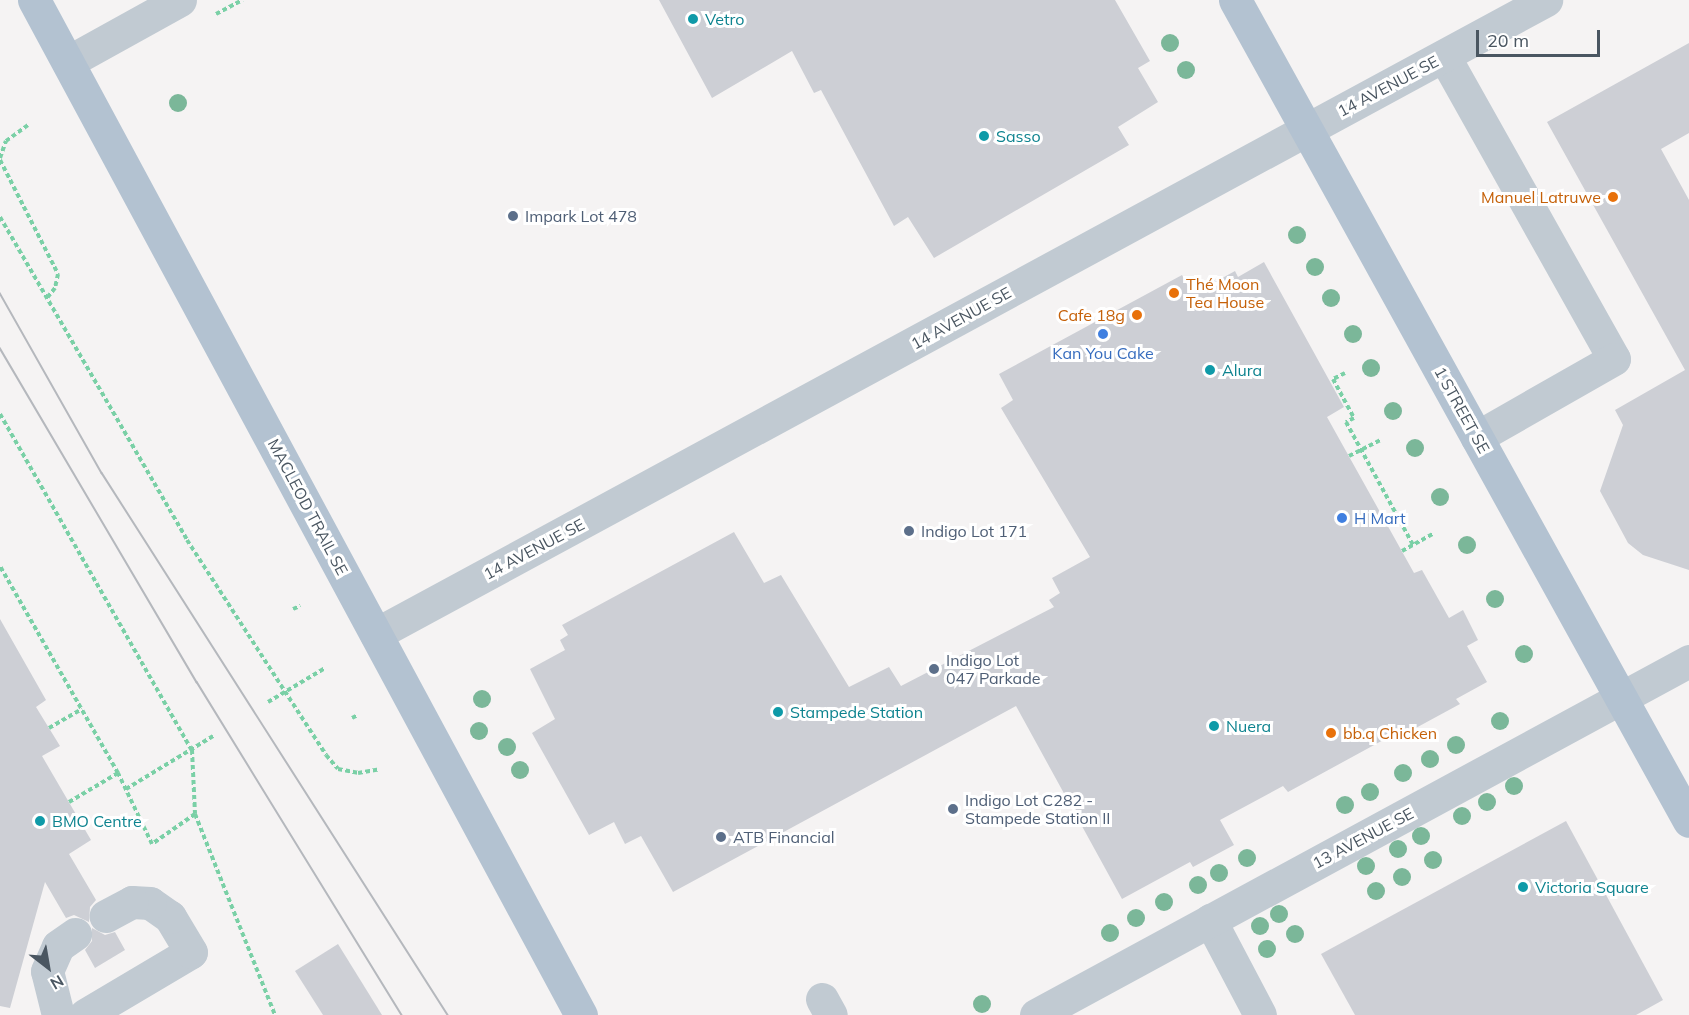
<!DOCTYPE html>
<meta charset="utf-8">
<style>
body{margin:0}
#map{position:relative;width:1689px;height:1015px;overflow:hidden;background:#f5f3f3;font-family:Mulish,sans-serif}
div>[style]{position:absolute}
.building>*{inset:0;background:#cdcfd5}
.path>*{height:4px;margin-top:-2px;transform-origin:0;background:repeating-linear-gradient(90deg,#7ad0a6 0 4.5px,transparent 0 7.5px)}
.minor>*{height:33px;margin:-16.5px;padding:0 16.5px;transform-origin:16.5px;border-radius:16.5px;background:#c1cad2}
.major>*{height:33px;margin:-16.5px;padding:0 16.5px;transform-origin:16.5px;border-radius:16.5px;background:#b3c2d1}
.tram>*{height:1.5px;margin:-0.75px;padding:0 0.75px;transform-origin:0.75px;border-radius:0.75px;background:#b5b8bd}
.trees>*{width:18px;height:18px;margin:-9px;border-radius:50%;background:#7bb799}
.dots>*{width:16px;height:16px;translate:-50% -50%;box-sizing:border-box;border:3px solid #fff;border-radius:50%}
span{translate:-50% -50%;white-space:nowrap;text-align:center;line-height:1.15;-webkit-text-stroke:6px #fff;paint-order:stroke}
.culture-label{font-size:16px;color:#0d838f}
.left{translate:0 -50%;text-align:left}
.street-label{font-size:16px;color:#4a5661}
.food-label{font-size:16px;color:#c56008}
.right{translate:-100% -50%;text-align:right}
.service-label{font-size:16px;color:#4e5e75}
.shop-label{font-size:16px;color:#366cbe}
.north{position:absolute;left:18px;top:937px;width:60px;height:60px;-webkit-text-stroke:4px #fff;paint-order:stroke;rotate:149deg;font-size:16px;font-weight:700;line-height:24px;text-align:center;color:#4a5661}
.north::after{content:'';display:block;margin:auto;width:21px;height:27px;background:#4a5661;clip-path:polygon(50% 0,100% 100%,50% 72%,0 100%)}
.scale{position:absolute;left:1476px;top:30px;width:124px;height:27px;box-sizing:border-box;border:3px solid #4a5661;border-top:0;padding-left:8px;font-size:18px;line-height:21px;white-space:nowrap;color:#4a5661;-webkit-text-stroke:4px #fff;paint-order:stroke}
</style>
<div id="map">
<div class="building">
<div style="clip-path:polygon(659px 0,1115px 0,1150px 61px,1138px 68px,1158px 102px,1118px 127px,1129px 145px,934px 258px,908px 217px,894px 226px,821px 90px,814px 93px,792px 51px,712px 98px)"></div>
<div style="clip-path:polygon(1689px 43px,1689px 133px,1661px 149px,1689px 200px,1689px 570px,1643px 555px,1628px 543px,1600px 491px,1623px 425px,1615px 410px,1685px 370px,1547px 122px)"></div>
<div style="clip-path:polygon(1264px 262px,1344px 407px,1327px 417px,1414px 573px,1422px 570px,1449px 618px,1463px 610px,1478px 640px,1467px 646px,1487px 682px,1456px 699px,1460px 704px,1390px 742px,1387px 738px,1288px 792px,1283px 786px,1220px 820px,1234px 845px,1193px 867px,1190px 862px,1122px 899px,1016px 706px,673px 892px,641px 836px,625px 844px,614px 822px,589px 835px,532px 733px,555px 719px,530px 669px,565px 650px,560px 640px,568px 635px,562px 625px,734px 532px,764px 583px,781px 575px,849px 687px,889px 667px,901px 686px,1054px 607px,1049px 600px,1060px 593px,1052px 578px,1090px 557px,1001px 408px,1013px 400px,999px 374px,1182px 275px,1190px 290px,1213px 277px,1215px 282px,1235px 271px,1238px 277px)"></div>
<div style="clip-path:polygon(0 619px,46px 700px,36px 707px,60px 746px,42px 756px,91px 840px,69px 854px,96px 900px,90px 907px,89px 922px,74px 915px,66px 918px,45px 882px,10px 1008px,0 1006px)"></div>
<div style="clip-path:polygon(1566px 821px,1663px 1000px,1636px 1015px,1355px 1015px,1321px 954px)"></div>
<div style="clip-path:polygon(92px 928px,105px 935px,115px 932px,125px 950px,95px 968px,85px 950px,92px 941px)"></div>
<div style="clip-path:polygon(338px 944px,382px 1015px,323px 1015px,295px 971px)"></div>
</div>
<div class="path">
<div style="left:216px;top:14px;width:30px;rotate:-28deg"></div>
<div style="left:0;top:158px;width:18px;rotate:-71deg"></div>
<div style="left:6px;top:141px;width:27px;rotate:-36deg"></div>
<div style="left:0;top:160px;width:128px;rotate:63deg"></div>
<div style="left:58px;top:274px;width:14px;rotate:102deg"></div>
<div style="left:55px;top:288px;width:14px;rotate:129deg"></div>
<div style="left:0;top:217px;width:373px;rotate:59.9deg"></div>
<div style="left:187px;top:540px;width:256px;rotate:57.1deg"></div>
<div style="left:326px;top:755px;width:18px;rotate:49deg"></div>
<div style="left:338px;top:769px;width:20px;rotate:11deg"></div>
<div style="left:358px;top:773px;width:22px;rotate:-10deg"></div>
<div style="left:1345px;top:373px;width:13px;rotate:153deg"></div>
<div style="left:1333px;top:379px;width:44px;rotate:61.7deg"></div>
<div style="left:1354px;top:418px;width:9px;rotate:153deg"></div>
<div style="left:1346px;top:422px;width:140px;rotate:61.4deg"></div>
<div style="left:0;top:414px;width:387px;rotate:60.3deg"></div>
<div style="left:192px;top:750px;width:64px;rotate:87.3deg"></div>
<div style="left:195px;top:814px;width:52px;rotate:145.1deg"></div>
<div style="left:152px;top:844px;width:79px;rotate:-115.6deg"></div>
<div style="left:118px;top:773px;width:238px;rotate:-119.7deg"></div>
<div style="left:1349px;top:456px;width:37px;rotate:-27deg"></div>
<div style="left:1402px;top:551px;width:37px;rotate:-29deg"></div>
<div style="left:293px;top:609px;width:8px;rotate:-23deg"></div>
<div style="left:268px;top:702px;width:66px;rotate:-30.8deg"></div>
<div style="left:352px;top:718px;width:7px;rotate:-27deg"></div>
<div style="left:49px;top:728px;width:38px;rotate:-30deg"></div>
<div style="left:126px;top:789px;width:102px;rotate:-31.3deg"></div>
<div style="left:69px;top:802px;width:57px;rotate:-30.6deg"></div>
<div style="left:195px;top:814px;width:216px;rotate:68.3deg"></div>
</div>
<div class="minor">
<div style="left:1444px;top:56px;width:347px;rotate:60.7deg"></div>
<div style="left:1614px;top:359px;width:158px;rotate:150.3deg"></div>
<div style="left:68px;top:62px;width:128px;rotate:-29deg"></div>
<div style="left:376px;top:634px;width:1331px;rotate:-28.45deg"></div>
<div style="left:1210px;top:920px;width:107px;rotate:62.2deg"></div>
<div style="left:822px;top:999px;width:18px;rotate:61deg"></div>
<div style="left:58px;top:1015px;width:45px;rotate:-104deg"></div>
<div style="left:47px;top:971px;width:27px;rotate:-66deg"></div>
<div style="left:58px;top:946px;width:21px;rotate:-35deg"></div>
<div style="left:85px;top:1015px;width:123px;rotate:-30.7deg"></div>
<div style="left:191px;top:952px;width:41px;rotate:-121deg"></div>
<div style="left:170px;top:917px;width:24px;rotate:-145deg"></div>
<div style="left:150px;top:903px;width:18px;rotate:-177deg"></div>
<div style="left:132px;top:902px;width:30px;rotate:152deg"></div>
<div style="left:1036px;top:1015px;width:743px;rotate:-28.46deg"></div>
</div>
<div class="major">
<div style="left:34px;top:0;width:1153px;rotate:61.68deg"></div>
<div style="left:1235px;top:0;width:938px;rotate:61.06deg"></div>
</div>
<div class="tram">
<div style="left:0;top:293px;width:207px;rotate:60.5deg"></div>
<div style="left:102px;top:473px;width:643px;rotate:57.45deg"></div>
<div style="left:0;top:348px;width:388px;rotate:59.5deg"></div>
<div style="left:197px;top:682px;width:391px;rotate:58.4deg"></div>
</div>
<div class="trees">
<div style="left:1170px;top:43px"></div>
<div style="left:1186px;top:70px"></div>
<div style="left:178px;top:103px"></div>
<div style="left:1297px;top:235px"></div>
<div style="left:1315px;top:267px"></div>
<div style="left:1331px;top:298px"></div>
<div style="left:1353px;top:334px"></div>
<div style="left:1371px;top:368px"></div>
<div style="left:1393px;top:411px"></div>
<div style="left:1415px;top:448px"></div>
<div style="left:1440px;top:497px"></div>
<div style="left:1467px;top:545px"></div>
<div style="left:1495px;top:599px"></div>
<div style="left:1524px;top:654px"></div>
<div style="left:482px;top:699px"></div>
<div style="left:1500px;top:721px"></div>
<div style="left:479px;top:731px"></div>
<div style="left:1456px;top:745px"></div>
<div style="left:507px;top:747px"></div>
<div style="left:1430px;top:759px"></div>
<div style="left:520px;top:770px"></div>
<div style="left:1403px;top:773px"></div>
<div style="left:1514px;top:786px"></div>
<div style="left:1370px;top:792px"></div>
<div style="left:1487px;top:802px"></div>
<div style="left:1345px;top:805px"></div>
<div style="left:1462px;top:816px"></div>
<div style="left:1421px;top:836px"></div>
<div style="left:1398px;top:849px"></div>
<div style="left:1247px;top:858px"></div>
<div style="left:1433px;top:860px"></div>
<div style="left:1366px;top:866px"></div>
<div style="left:1219px;top:873px"></div>
<div style="left:1402px;top:877px"></div>
<div style="left:1198px;top:885px"></div>
<div style="left:1376px;top:891px"></div>
<div style="left:1164px;top:902px"></div>
<div style="left:1279px;top:914px"></div>
<div style="left:1136px;top:918px"></div>
<div style="left:1260px;top:926px"></div>
<div style="left:1110px;top:933px"></div>
<div style="left:1295px;top:934px"></div>
<div style="left:1267px;top:949px"></div>
<div style="left:982px;top:1004px"></div>
</div>
<div class="dots">
<div style="left:693px;top:19px;background:#0f9aa8"></div>
<div style="left:984px;top:136px;background:#0f9aa8"></div>
<div style="left:1613px;top:197px;background:#e8710a"></div>
<div style="left:513px;top:216px;background:#5c6f8a"></div>
<div style="left:1174px;top:293px;background:#e8710a"></div>
<div style="left:1137px;top:315px;background:#e8710a"></div>
<div style="left:1103px;top:334px;background:#3f7fe0"></div>
<div style="left:1210px;top:370px;background:#0f9aa8"></div>
<div style="left:1342px;top:518px;background:#3f7fe0"></div>
<div style="left:909px;top:531px;background:#5c6f8a"></div>
<div style="left:934px;top:669px;background:#5c6f8a"></div>
<div style="left:778px;top:712px;background:#0f9aa8"></div>
<div style="left:1214px;top:726px;background:#0f9aa8"></div>
<div style="left:1331px;top:733px;background:#e8710a"></div>
<div style="left:953px;top:809px;background:#5c6f8a"></div>
<div style="left:40px;top:821px;background:#0f9aa8"></div>
<div style="left:721px;top:837px;background:#5c6f8a"></div>
<div style="left:1523px;top:887px;background:#0f9aa8"></div>
</div>
<div class="culture-label">
<span class="left" style="left:705px;top:19px">Vetro</span>
<span class="left" style="left:996px;top:136px">Sasso</span>
<span class="left" style="left:1222px;top:370px">Alura</span>
<span class="left" style="left:790px;top:712px">Stampede Station</span>
<span class="left" style="left:1226px;top:726px">Nuera</span>
<span class="left" style="left:52px;top:821px">BMO Centre</span>
<span class="left" style="left:1535px;top:887px">Victoria Square</span>
</div>
<div class="street-label">
<span style="left:1388px;top:86px;rotate:-28deg">14 AVENUE SE</span>
<span style="left:961px;top:318px;rotate:-29deg">14 AVENUE SE</span>
<span style="left:1462px;top:410px;rotate:61deg">1 STREET SE</span>
<span style="left:308px;top:507px;rotate:62deg">MACLEOD TRAIL SE</span>
<span style="left:534px;top:549px;rotate:-28deg">14 AVENUE SE</span>
<span style="left:1363px;top:838px;rotate:-28deg">13 AVENUE SE</span>
</div>
<div class="food-label">
<span class="right" style="left:1601px;top:197px">Manuel Latruwe</span>
<span class="left" style="left:1186px;top:293px">Thé Moon<br>Tea House</span>
<span class="right" style="left:1125px;top:315px">Cafe 18g</span>
<span class="left" style="left:1343px;top:733px">bb.q Chicken</span>
</div>
<div class="service-label">
<span class="left" style="left:525px;top:216px">Impark Lot 478</span>
<span class="left" style="left:921px;top:531px">Indigo Lot 171</span>
<span class="left" style="left:946px;top:669px">Indigo Lot<br>047 Parkade</span>
<span class="left" style="left:965px;top:809px">Indigo Lot C282 -<br>Stampede Station II</span>
<span class="left" style="left:733px;top:837px">ATB Financial</span>
</div>
<div class="shop-label">
<span style="left:1103px;top:353px">Kan You Cake</span>
<span class="left" style="left:1354px;top:518px">H Mart</span>
</div>
<div class="north">N</div>
<div class="scale">20 m</div>
</div>
